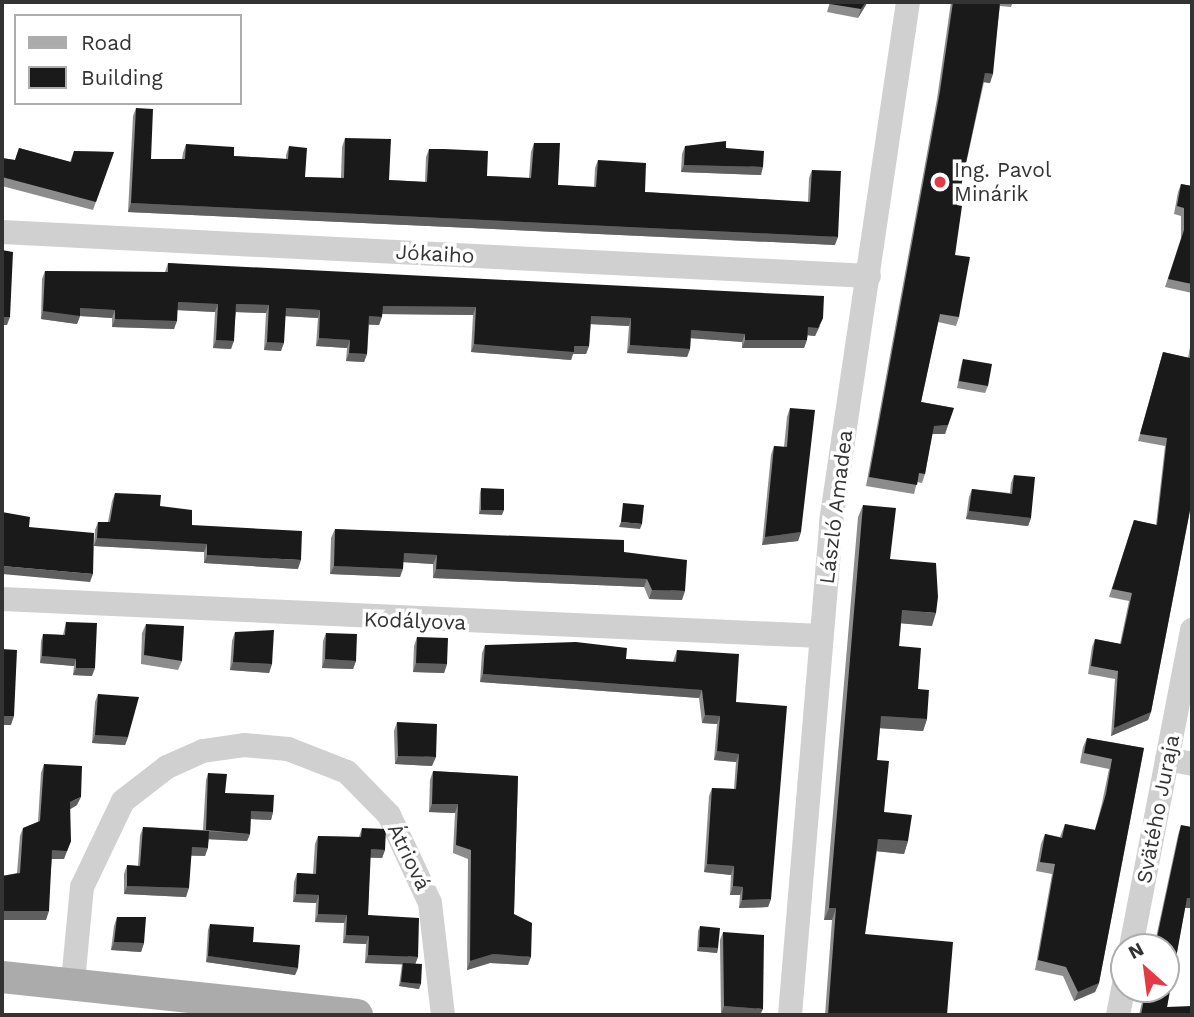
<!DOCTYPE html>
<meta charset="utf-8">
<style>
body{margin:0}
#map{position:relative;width:1194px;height:1017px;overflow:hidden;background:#fff;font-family:"Work Sans",sans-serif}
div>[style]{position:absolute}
.minor>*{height:24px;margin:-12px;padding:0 12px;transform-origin:12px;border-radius:12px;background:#d0d0d0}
.major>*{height:32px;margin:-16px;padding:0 16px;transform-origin:16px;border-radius:16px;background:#ababab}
.wall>*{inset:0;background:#8c8c8c}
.shaded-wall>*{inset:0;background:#5f5f5f}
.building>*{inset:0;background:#1a1a1a}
.dots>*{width:19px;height:19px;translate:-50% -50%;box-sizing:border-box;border:4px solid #fff;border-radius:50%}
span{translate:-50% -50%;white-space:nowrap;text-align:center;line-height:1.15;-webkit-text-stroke:7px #fff;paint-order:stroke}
.poi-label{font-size:21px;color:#333}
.left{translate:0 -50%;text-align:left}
.street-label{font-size:21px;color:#333}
.frame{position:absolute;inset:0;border:4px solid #333;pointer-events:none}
.legend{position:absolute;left:14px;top:14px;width:228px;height:91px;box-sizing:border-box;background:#fff;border:2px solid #adadad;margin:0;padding:9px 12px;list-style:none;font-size:21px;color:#333}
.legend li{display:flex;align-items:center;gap:14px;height:35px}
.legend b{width:35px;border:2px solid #adadad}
.north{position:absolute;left:1110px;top:933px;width:70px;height:70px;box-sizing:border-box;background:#fff;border:2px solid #adadad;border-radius:50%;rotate:332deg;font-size:19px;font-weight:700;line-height:28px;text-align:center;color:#333}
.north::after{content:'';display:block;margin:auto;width:24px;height:32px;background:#e63946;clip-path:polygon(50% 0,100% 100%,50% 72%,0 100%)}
</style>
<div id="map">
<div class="minor">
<div style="left:2px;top:232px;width:868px;rotate:2.91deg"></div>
<div style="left:2px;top:599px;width:820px;rotate:2.59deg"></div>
<div style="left:1167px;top:759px;width:25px;rotate:11deg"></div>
<div style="left:1131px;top:947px;width:323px;rotate:-79.1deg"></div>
<div style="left:73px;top:982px;width:95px;rotate:-84.6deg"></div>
<div style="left:82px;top:887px;width:95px;rotate:-64.5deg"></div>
<div style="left:123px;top:801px;width:56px;rotate:-37.7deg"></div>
<div style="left:167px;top:767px;width:39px;rotate:-24deg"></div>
<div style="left:203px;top:751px;width:41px;rotate:-8.3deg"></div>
<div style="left:244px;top:745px;width:44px;rotate:5.2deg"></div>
<div style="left:288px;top:749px;width:63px;rotate:21.3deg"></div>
<div style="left:347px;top:772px;width:60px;rotate:45.7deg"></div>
<div style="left:389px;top:815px;width:97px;rotate:65deg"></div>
<div style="left:430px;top:903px;width:113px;rotate:83.4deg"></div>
<div style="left:790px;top:1015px;width:495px;rotate:-85.2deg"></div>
<div style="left:831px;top:522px;width:526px;rotate:-81.58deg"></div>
<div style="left:1118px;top:1015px;width:31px;rotate:-79deg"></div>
</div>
<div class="major">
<div style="left:2px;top:977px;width:357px;rotate:6.1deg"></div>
</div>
<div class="wall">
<div style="clip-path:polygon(830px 2px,867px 2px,858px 18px,827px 12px)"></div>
<div style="clip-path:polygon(951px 2px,1013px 2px,1011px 7px,1000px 6px,990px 83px,984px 82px,957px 205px,955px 255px,959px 317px,956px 326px,938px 322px,921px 402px,954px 408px,945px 434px,932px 434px,925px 474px,922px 483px,917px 482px,914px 494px,866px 486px,937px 99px)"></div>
<div style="clip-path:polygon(136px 108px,151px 159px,182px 159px,183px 153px,186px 144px,234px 156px,286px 159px,286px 155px,289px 146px,305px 177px,341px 178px,342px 147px,345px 138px,389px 180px,425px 182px,426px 157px,429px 149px,487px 176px,529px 178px,531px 152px,534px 143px,558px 185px,594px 187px,595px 168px,598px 160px,645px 192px,808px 202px,809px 178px,812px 170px,835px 245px,128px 212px,133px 116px)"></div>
<div style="clip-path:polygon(685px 146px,726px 148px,761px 175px,681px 172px,682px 154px)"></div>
<div style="clip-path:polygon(19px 148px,70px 162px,74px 151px,114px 152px,93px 210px,2px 186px,2px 158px,15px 160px)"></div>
<div style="clip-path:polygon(1181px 184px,1192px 186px,1192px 293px,1165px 287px,1181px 238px,1181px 216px,1174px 214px,1178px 192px)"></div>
<div style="clip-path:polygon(168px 263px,820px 326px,815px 336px,808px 335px,804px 348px,742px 348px,742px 342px,691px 338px,690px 349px,687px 357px,627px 353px,629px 326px,591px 324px,589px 346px,586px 354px,573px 354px,571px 360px,471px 352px,473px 315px,382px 314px,379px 325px,369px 325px,367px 354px,364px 362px,346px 361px,347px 348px,316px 346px,318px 318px,285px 316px,281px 351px,264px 350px,266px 313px,236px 312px,231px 349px,213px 348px,215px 312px,177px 310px,174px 329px,112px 327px,112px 318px,80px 316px,77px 324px,41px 319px,42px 279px,45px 271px,165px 272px)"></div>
<div style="clip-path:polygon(1192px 336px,1192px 500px,1151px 712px,1148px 720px,1111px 736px,1115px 679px,1088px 674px,1092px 647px,1095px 639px,1120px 644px,1129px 601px,1109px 597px,1134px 520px,1156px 525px,1165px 446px,1138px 441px,1163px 352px,1188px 358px)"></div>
<div style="clip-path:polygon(963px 359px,988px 386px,985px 393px,957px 388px,961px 366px)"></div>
<div style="clip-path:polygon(790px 408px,801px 532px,798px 541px,762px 545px,771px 455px,774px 446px,784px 447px,787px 417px)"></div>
<div style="clip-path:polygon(1014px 475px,1031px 518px,1028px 526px,966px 519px,969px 497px,972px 489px,1010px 493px,1011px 483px)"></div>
<div style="clip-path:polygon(481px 488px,502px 515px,479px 514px,480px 493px)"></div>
<div style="clip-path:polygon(115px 493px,160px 506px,192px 525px,298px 569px,204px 563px,204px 552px,94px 546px,95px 530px,98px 522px,108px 522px,112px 501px)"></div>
<div style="clip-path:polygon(863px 505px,890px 559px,932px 626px,901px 623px,899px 646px,918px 689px,927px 719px,923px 731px,880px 728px,877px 760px,884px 812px,908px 841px,904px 854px,877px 851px,865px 934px,947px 1015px,825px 1015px,832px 920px,824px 920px,858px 517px)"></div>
<div style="clip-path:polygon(335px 529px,624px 552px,682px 600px,649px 599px,644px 587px,433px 578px,433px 564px,403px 562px,400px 577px,330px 574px,331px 538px)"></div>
<div style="clip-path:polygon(66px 622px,92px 676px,73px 675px,74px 666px,40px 663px,41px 641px,43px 634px,63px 635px)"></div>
<div style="clip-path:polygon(146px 624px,182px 661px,178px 670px,141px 664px,142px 633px)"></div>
<div style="clip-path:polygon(235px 632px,272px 664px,269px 673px,230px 670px,232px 641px)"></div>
<div style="clip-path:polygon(326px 633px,356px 661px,353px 669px,322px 668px,323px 641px)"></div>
<div style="clip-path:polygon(417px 637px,447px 664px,444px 673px,413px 672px,414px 646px)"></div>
<div style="clip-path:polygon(485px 645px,626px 659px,673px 662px,677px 650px,736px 702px,771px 899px,768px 907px,739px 908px,740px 895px,730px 895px,731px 875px,704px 872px,709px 796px,712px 788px,734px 789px,736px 762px,714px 760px,717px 724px,702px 723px,699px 698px,480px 682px,482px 653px)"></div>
<div style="clip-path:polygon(98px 694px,128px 737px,125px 745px,92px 743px,95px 702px)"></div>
<div style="clip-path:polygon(397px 722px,432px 766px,395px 764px,394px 731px)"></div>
<div style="clip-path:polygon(1087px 738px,1144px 748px,1099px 983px,1095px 992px,1074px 1001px,1063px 976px,1035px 970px,1052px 874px,1036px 871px,1041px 844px,1045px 834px,1060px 837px,1065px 824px,1095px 830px,1102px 803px,1109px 769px,1080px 763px,1083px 747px)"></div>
<div style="clip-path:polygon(44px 764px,77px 805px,70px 809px,64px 859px,52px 859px,46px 920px,2px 920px,2px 876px,17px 873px,20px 836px,23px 828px,38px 822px,41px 773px)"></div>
<div style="clip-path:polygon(433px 771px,518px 776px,514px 914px,528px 965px,490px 963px,467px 970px,468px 859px,453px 853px,455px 813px,429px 812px,430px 780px)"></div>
<div style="clip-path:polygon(208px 773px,225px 793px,273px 812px,271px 820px,251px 819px,250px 834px,247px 841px,209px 839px,205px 856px,191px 856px,186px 897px,124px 894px,124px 874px,127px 865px,138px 866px,140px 836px,143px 827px,203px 830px,206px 780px)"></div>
<div style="clip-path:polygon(1181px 825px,1192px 908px,1185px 908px,1167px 1007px,1192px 1015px,1139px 1015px,1145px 989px,1166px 989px,1166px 947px,1154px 947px,1178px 835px)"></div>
<div style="clip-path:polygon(362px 828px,385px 850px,382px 858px,370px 858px,368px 915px,415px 964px,419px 989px,399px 986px,402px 964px,365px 963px,366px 944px,343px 943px,344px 923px,315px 922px,316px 903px,293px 902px,294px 882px,297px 873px,313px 874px,315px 844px,318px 836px,359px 837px)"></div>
<div style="clip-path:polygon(117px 917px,144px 943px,141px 952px,111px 950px,114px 926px)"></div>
<div style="clip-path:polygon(210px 924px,253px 942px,298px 968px,295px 975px,206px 962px,208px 930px)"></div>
<div style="clip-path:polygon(700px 926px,718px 948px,717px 953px,697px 951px,698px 931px)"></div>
<div style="clip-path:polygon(723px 932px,760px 1015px,721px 1014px,720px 940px)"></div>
</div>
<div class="shaded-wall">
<div style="clip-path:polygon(866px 2px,867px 2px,866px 5px,858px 18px,861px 9px)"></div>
<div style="clip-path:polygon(985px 73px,993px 74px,990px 83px,982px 82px)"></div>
<div style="clip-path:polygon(684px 165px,763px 167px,761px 175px,681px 172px)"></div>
<div style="clip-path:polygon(131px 203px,838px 237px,835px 245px,128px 212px)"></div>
<div style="clip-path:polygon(178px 302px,218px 304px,215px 312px,175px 310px)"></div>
<div style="clip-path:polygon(236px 304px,269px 305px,266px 313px,234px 312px)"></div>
<div style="clip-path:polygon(383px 306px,476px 307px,473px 315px,380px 314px)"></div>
<div style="clip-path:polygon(80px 308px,115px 310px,112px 318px,80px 316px,77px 324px,41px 319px,43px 311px)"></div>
<div style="clip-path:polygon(286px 308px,320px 310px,318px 318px,283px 316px)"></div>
<div style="clip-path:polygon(369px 316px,382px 317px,379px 325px,366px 324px)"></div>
<div style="clip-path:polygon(591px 316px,631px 318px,629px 326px,588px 324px)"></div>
<div style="clip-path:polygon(2px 317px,10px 317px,7px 325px,2px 325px)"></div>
<div style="clip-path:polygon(823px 318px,815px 336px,805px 335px,808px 327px)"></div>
<div style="clip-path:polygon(115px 319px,177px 321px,174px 329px,112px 327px)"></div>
<div style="clip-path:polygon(691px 330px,745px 334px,742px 342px,688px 338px)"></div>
<div style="clip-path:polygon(319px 338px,350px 340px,347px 348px,316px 346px)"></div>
<div style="clip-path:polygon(216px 340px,234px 341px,231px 349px,213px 348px)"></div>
<div style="clip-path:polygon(745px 340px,807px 340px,804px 348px,742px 348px)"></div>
<div style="clip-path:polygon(267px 342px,284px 343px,281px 351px,264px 350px)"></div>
<div style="clip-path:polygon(474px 344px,574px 346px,589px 346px,586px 354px,573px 354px,571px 360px,471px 352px)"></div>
<div style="clip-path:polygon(630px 345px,690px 349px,687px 357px,627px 353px)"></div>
<div style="clip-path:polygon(349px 353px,367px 354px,364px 362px,346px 361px)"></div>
<div style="clip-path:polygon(948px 425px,945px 434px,931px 434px,934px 426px)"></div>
<div style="clip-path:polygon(481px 510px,504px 510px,502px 515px,479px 514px)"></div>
<div style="clip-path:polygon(969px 511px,1031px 518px,1028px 526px,966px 519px)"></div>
<div style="clip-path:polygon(621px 522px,642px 524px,640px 529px,619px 527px)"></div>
<div style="clip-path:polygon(801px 532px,798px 541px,762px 545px,765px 537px)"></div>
<div style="clip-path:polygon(97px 538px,207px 544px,204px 552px,94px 546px)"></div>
<div style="clip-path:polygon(404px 553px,437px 555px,433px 564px,401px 562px)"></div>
<div style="clip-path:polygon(207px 555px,301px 560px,298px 569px,204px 563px)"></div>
<div style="clip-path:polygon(2px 566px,93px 574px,90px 582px,2px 574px)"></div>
<div style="clip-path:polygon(334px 566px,403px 569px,400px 577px,330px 574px)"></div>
<div style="clip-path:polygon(436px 569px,647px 579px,644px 587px,433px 578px)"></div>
<div style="clip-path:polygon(652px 590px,685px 591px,682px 600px,649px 599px)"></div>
<div style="clip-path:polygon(902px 610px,936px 613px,932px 626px,897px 623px)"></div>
<div style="clip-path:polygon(42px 656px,76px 659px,74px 666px,40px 663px)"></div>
<div style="clip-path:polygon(325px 659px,356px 661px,353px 669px,322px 668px)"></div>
<div style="clip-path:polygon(233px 662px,272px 664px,269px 673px,230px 670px)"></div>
<div style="clip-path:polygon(416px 663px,447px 664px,444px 673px,413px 672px)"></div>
<div style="clip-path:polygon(76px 668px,95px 668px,92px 676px,73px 675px)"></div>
<div style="clip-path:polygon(483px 674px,702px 690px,699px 698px,480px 682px)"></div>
<div style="clip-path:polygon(1151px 712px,1148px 720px,1111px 736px,1114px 728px)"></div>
<div style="clip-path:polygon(705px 715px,720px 716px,717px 724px,702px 723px)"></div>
<div style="clip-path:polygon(2px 716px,14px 716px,11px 725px,2px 725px)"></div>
<div style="clip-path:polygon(881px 716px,927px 719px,923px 731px,877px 728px)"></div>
<div style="clip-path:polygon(95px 735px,128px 737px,125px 745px,92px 743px)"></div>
<div style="clip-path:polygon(717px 751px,739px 754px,736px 762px,714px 760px)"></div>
<div style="clip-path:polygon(398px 756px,436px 757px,432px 766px,395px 764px)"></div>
<div style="clip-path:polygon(81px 797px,77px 805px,67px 811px,70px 802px)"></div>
<div style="clip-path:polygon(432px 804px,458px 804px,455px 813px,429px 812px)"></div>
<div style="clip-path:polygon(251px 811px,273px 812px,271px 820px,248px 819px)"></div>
<div style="clip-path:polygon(206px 831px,250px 834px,247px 841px,203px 839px)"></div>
<div style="clip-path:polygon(878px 839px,908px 841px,904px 854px,874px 851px)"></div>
<div style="clip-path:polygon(71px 841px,64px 859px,49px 859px,52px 850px)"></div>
<div style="clip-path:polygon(192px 847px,208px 848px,205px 856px,189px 855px)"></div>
<div style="clip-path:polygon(371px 849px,385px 850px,382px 858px,368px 857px)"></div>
<div style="clip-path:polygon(707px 864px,734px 866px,731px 875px,704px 872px)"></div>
<div style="clip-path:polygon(127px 886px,189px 888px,186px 897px,124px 894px)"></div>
<div style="clip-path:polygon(733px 886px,743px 887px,740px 895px,730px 895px)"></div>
<div style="clip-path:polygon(296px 894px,319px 895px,316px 903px,293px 902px)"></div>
<div style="clip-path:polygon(1187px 898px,1192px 898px,1192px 908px,1183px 908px)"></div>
<div style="clip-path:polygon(771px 899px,768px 907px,739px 908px,742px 900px)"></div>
<div style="clip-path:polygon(829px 908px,836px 908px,832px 920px,824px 920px)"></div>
<div style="clip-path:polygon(2px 911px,49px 911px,46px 920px,2px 920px)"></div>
<div style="clip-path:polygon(318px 914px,347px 915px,344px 923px,315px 922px)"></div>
<div style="clip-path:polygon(346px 935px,369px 936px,366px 944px,343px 943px)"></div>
<div style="clip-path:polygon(114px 942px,144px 943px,141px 952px,111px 950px)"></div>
<div style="clip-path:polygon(699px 947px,718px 948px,717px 953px,697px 951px)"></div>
<div style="clip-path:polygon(493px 954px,531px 957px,528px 965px,490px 963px,467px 970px,470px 961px)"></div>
<div style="clip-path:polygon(368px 955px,418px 957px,415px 965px,365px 963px)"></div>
<div style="clip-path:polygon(208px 956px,298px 968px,295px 975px,206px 962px)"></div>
<div style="clip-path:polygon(401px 982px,421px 984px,419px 989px,399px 986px)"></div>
<div style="clip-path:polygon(1099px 983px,1095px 992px,1074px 1001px,1078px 992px)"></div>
<div style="clip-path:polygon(724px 1006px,763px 1009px,760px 1015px,721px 1014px)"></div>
</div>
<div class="building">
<div style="clip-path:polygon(830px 2px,866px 2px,861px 9px,830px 4px)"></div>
<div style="clip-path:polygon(953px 2px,1000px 2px,993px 74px,985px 73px,957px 205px,962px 206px,955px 255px,970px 257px,959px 317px,940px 314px,921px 402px,954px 408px,948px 425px,934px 426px,925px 474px,919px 473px,917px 485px,869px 477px,940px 91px)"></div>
<div style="clip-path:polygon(136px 108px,153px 109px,151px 159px,185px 159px,186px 144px,234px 147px,234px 156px,288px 159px,289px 146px,307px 148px,305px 177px,344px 178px,345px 138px,391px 139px,389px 180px,427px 182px,429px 149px,444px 149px,488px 151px,487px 176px,531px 178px,534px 143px,560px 143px,558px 185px,596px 187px,598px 160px,646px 163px,645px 192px,810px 202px,812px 170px,841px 171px,838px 237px,131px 203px)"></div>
<div style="clip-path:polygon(726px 141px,726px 148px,764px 151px,763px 167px,684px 165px,685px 146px)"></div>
<div style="clip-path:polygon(19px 148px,71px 162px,74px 151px,114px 152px,96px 202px,2px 177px,2px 158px,15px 160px)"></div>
<div style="clip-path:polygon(1181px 184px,1192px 186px,1192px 284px,1168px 279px,1184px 230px,1184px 208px,1177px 206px)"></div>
<div style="clip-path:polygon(2px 250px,13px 252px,10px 317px,2px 317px)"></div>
<div style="clip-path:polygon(168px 263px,824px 296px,823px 318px,818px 328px,808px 327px,807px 340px,745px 340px,745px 334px,691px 330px,690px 349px,630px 345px,631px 318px,591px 316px,589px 346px,574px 346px,574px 352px,474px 344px,476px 307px,383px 306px,382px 317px,369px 316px,367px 354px,349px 353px,350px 340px,319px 338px,320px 310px,286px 308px,284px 343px,267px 342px,269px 305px,236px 304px,234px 341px,216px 340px,218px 304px,178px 302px,177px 321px,115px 319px,115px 310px,80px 308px,80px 316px,43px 311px,45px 271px,168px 272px)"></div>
<div style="clip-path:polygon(1192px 344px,1192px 500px,1151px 712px,1114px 728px,1118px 671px,1091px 666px,1095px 639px,1121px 644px,1132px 593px,1112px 589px,1134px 520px,1157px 525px,1167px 438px,1140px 434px,1163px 352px,1190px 358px)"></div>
<div style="clip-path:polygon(963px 359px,992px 364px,988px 386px,959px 381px)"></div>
<div style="clip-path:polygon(790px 408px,815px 410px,801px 532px,765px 537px,774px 446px,787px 447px)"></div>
<div style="clip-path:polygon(1014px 475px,1035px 477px,1031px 518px,969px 511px,972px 489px,1012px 494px)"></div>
<div style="clip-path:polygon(481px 488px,504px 489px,504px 510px,481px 510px)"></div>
<div style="clip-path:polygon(115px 493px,161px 495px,160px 506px,192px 510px,192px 525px,302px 531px,301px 560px,207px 555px,207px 544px,97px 538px,98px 522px,110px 522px)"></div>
<div style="clip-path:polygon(623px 503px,644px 505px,642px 524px,621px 522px)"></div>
<div style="clip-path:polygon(863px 505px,896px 508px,890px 559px,936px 563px,938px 597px,936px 613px,902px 610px,899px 646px,921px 648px,918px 689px,929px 690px,927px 719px,881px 716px,877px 760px,889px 761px,884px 812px,912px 815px,908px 841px,878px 839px,865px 934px,953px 942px,947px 1015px,828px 1015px,836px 908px,829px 908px)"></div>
<div style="clip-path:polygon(2px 512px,30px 517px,29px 527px,94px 533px,93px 574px,2px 566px)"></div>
<div style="clip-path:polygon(335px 529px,624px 540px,624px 552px,687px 560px,685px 591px,652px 590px,647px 579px,436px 569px,437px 555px,404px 553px,403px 569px,334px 566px)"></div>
<div style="clip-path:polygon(66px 622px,97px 623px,95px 668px,76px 668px,76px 659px,42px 656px,43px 634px,65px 635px)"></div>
<div style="clip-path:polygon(146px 624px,184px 626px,182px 661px,144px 655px)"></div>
<div style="clip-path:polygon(274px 630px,272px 664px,233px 662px,235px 632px)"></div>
<div style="clip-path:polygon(326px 633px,357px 634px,356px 661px,325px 659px)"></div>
<div style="clip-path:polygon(417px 637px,448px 638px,447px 664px,416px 663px)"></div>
<div style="clip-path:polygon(576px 642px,627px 648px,626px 659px,676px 662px,677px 650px,739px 654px,736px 702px,787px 706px,771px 899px,742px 900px,743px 887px,733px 886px,734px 866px,707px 864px,712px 788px,736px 789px,739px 754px,717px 751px,720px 716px,705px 715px,702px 690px,483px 674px,485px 645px)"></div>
<div style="clip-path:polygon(2px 649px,17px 650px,14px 716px,2px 716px)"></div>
<div style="clip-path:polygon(98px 694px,139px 697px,128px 737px,95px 735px)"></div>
<div style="clip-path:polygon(397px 722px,437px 724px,436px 757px,398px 756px)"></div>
<div style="clip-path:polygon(1087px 738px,1144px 748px,1099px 983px,1078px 992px,1066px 967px,1038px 960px,1055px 864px,1040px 862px,1045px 834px,1062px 838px,1065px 824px,1095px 830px,1106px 794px,1112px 759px,1084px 753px)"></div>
<div style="clip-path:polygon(44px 764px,82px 766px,81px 797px,70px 802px,71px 841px,67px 851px,52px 850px,49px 911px,2px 911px,2px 876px,20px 873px,23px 828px,40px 821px)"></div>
<div style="clip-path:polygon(433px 771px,518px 776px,514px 914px,532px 923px,531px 957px,493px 954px,470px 961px,471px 850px,456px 845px,458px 804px,432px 804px)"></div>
<div style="clip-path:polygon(208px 773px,227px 774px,225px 793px,274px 795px,273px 812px,251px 811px,250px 834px,206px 830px)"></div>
<div style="clip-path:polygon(1181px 825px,1192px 827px,1192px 898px,1187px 898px,1167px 1007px,1192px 1006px,1192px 1015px,1141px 1015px,1146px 989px,1166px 989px,1166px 947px,1155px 947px)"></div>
<div style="clip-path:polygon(143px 827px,209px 831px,208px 848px,192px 847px,189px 888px,127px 886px,127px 865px,140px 866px)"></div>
<div style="clip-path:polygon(362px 828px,386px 829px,385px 850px,371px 849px,368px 915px,419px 918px,418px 957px,368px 955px,369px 936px,346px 935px,347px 915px,318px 914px,319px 895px,296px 894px,297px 873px,316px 874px,318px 836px,361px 837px)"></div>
<div style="clip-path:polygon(117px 917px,146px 917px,144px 943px,114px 942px)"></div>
<div style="clip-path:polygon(210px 924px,254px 927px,253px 942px,300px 945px,298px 968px,208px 956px)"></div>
<div style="clip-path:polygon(700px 926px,720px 928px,718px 948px,699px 947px)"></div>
<div style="clip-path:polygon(723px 932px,764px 935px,763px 1009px,724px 1006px)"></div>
<div style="clip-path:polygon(403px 963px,422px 964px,421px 984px,401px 982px)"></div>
</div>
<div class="dots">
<div style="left:940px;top:182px;background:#e63946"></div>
</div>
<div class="poi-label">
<span class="left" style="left:954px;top:182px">Ing. Pavol<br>Minárik</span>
</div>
<div class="street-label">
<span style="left:435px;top:254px;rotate:3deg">Jókaiho</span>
<span style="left:836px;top:507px;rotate:-83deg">László Amadea</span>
<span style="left:415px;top:621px;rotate:2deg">Kodályova</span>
<span style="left:1158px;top:809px;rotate:-79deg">Svätého Juraja</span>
<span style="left:409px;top:857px;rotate:64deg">Átriová</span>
</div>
<div class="frame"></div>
<ul class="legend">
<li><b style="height:9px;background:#ababab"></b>Road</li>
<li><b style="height:19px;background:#1a1a1a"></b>Building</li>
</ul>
<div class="north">N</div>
</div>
